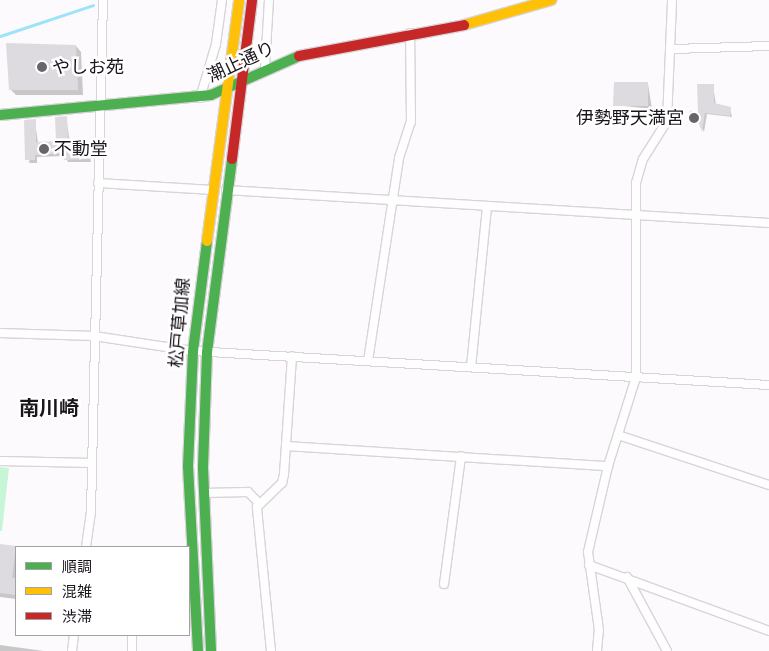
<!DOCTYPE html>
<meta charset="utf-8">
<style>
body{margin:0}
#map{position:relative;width:769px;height:651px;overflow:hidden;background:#fcfafc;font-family:Cabin,"Noto Sans JP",sans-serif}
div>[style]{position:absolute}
.green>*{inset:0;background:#c7f6d7}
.shadow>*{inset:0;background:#0003}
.stream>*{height:3px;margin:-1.5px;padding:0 1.5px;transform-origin:1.5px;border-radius:1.5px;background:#9ee4f7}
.building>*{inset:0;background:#dedbe0}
.roads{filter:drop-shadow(1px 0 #d8d4d9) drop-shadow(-1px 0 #d8d4d9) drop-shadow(0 1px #d8d4d9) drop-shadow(0 -1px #d8d4d9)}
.street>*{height:8px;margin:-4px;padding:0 4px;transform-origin:4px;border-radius:4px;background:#fffeff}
.fast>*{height:10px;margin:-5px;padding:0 5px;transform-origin:5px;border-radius:5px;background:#4caf50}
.slow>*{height:10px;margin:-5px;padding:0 5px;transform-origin:5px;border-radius:5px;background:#ffc107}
.jam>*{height:10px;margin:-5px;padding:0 5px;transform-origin:5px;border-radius:5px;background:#c62828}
.dots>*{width:14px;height:14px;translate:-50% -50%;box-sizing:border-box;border:2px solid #fff;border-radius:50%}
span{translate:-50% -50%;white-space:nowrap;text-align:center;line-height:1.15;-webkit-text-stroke:5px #fff;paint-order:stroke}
.street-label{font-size:18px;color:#1a141b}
.poi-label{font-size:18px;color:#1a141b}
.left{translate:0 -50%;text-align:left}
.right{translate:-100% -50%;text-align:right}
.quarter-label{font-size:20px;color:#1a141b;font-weight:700}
.legend{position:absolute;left:15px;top:546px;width:175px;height:90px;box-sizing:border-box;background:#fff;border:1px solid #a3a1a4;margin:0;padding:6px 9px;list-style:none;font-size:15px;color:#1a141b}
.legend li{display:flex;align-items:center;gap:10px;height:25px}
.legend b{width:25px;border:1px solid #a3a1a4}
</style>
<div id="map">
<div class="green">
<div style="clip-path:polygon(0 467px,9px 468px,2px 531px,0 531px)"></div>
</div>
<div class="shadow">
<div style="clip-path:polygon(76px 46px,81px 52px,83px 95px,16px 95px,10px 89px)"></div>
<div style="clip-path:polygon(648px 84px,652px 109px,615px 105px)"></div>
<div style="clip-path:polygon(713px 85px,716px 105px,730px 109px,732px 117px,707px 114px,704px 132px,699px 122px,690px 121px,699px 114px)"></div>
<div style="clip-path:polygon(66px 117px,70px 143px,88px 145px,91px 162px,68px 162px,65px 156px,37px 157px,37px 163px,29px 163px,35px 121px,38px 143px,57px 142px)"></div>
<div style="clip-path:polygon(0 545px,19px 547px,16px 599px,0 597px)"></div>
<div style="clip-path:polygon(0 645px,44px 651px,0 651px)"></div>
</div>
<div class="stream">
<div style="left:0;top:36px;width:98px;rotate:-18.4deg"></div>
</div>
<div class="building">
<div style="clip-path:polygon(6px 43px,76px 45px,78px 90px,9px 90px)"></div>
<div style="clip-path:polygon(614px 82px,648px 82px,648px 106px,613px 106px)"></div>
<div style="clip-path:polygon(697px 84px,714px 84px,714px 103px,731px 107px,730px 116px,705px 113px,702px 132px,698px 121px,689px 121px,690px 111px,698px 113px)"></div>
<div style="clip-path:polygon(67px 116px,68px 142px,88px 144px,89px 159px,64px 160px,64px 153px,35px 155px,35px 160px,25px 160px,24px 120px,36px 119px,36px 142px,56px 141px,55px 117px)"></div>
<div style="clip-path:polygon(0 544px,16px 546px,12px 578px,16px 578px,16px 595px,0 593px)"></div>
</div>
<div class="roads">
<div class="street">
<div style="left:673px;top:49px;width:96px;rotate:-1.8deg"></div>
<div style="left:265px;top:67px;width:67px;rotate:-86.6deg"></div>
<div style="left:200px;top:98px;width:56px;rotate:-73.5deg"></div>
<div style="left:216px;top:44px;width:44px;rotate:-82.2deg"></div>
<div style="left:98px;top:183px;width:115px;rotate:3.5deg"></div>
<div style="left:226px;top:190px;width:544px;rotate:3.48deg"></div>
<div style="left:0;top:333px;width:94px;rotate:1.8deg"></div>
<div style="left:94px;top:336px;width:100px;rotate:8.6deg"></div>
<div style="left:193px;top:351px;width:577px;rotate:3.38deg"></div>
<div style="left:368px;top:361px;width:205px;rotate:-81.3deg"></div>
<div style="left:399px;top:158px;width:38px;rotate:-72deg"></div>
<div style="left:411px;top:122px;width:89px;rotate:-90.6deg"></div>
<div style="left:471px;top:367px;width:160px;rotate:-84.3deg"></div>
<div style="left:618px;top:435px;width:159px;rotate:18.3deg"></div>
<div style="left:286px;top:446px;width:323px;rotate:3.6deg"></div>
<div style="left:0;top:461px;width:92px;rotate:1.2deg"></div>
<div style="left:204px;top:493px;width:44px;rotate:-1.3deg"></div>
<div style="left:248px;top:492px;width:17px;rotate:45deg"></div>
<div style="left:86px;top:547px;width:35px;rotate:-82deg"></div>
<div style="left:91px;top:512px;width:512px;rotate:-88.66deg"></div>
<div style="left:589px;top:565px;width:192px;rotate:20.1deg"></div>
<div style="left:627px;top:577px;width:84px;rotate:61.6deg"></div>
<div style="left:444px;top:584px;width:129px;rotate:-82.4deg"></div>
<div style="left:72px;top:651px;width:16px;rotate:-83deg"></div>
<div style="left:132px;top:651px;width:16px;rotate:-90deg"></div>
<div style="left:271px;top:651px;width:145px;rotate:-95.6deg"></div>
<div style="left:257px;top:507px;width:35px;rotate:-44deg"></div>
<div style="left:282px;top:483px;width:9px;rotate:-77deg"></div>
<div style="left:284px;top:474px;width:118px;rotate:-86.1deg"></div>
<div style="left:597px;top:651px;width:21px;rotate:-85deg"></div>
<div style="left:599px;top:630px;width:79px;rotate:-98deg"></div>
<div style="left:588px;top:552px;width:88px;rotate:-76.9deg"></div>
<div style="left:608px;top:466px;width:93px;rotate:-72.5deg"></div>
<div style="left:636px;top:377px;width:194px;rotate:-90deg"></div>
<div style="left:636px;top:183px;width:25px;rotate:-74deg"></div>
<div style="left:643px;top:159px;width:45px;rotate:-57.7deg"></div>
<div style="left:667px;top:121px;width:121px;rotate:-87.6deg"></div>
</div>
<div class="fast">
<div style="left:0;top:115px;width:212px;rotate:-5.4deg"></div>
<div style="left:211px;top:95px;width:96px;rotate:-23.9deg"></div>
<div style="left:198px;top:651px;width:185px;rotate:-93.1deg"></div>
<div style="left:188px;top:466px;width:115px;rotate:-87.5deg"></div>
<div style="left:193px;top:351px;width:111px;rotate:-82.7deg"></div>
<div style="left:211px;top:651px;width:184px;rotate:-92.5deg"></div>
<div style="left:203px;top:467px;width:115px;rotate:-88deg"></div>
<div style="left:207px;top:352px;width:195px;rotate:-82.6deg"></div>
</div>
<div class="slow">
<div style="left:464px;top:25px;width:91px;rotate:-16deg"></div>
<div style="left:207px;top:241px;width:243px;rotate:-82.4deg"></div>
</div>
<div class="jam">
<div style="left:299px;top:56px;width:168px;rotate:-10.6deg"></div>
<div style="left:232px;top:159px;width:160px;rotate:-82.8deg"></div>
</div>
</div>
<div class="dots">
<div style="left:42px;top:67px;background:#69646a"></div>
<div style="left:694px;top:118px;background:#69646a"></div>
<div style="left:44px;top:149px;background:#69646a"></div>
</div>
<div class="street-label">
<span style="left:241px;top:62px;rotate:-25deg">潮止通り</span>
<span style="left:180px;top:323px;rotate:-85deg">松戸草加線</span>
</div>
<div class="poi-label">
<span class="left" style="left:52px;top:67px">やしお苑</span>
<span class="right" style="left:684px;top:118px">伊勢野天満宮</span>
<span class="left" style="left:54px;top:149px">不動堂</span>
</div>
<div class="quarter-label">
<span style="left:49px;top:408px">南川崎</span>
</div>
<ul class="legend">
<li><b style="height:6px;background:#4caf50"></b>順調</li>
<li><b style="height:6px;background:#ffc107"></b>混雑</li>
<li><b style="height:6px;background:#c62828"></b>渋滞</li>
</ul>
</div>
